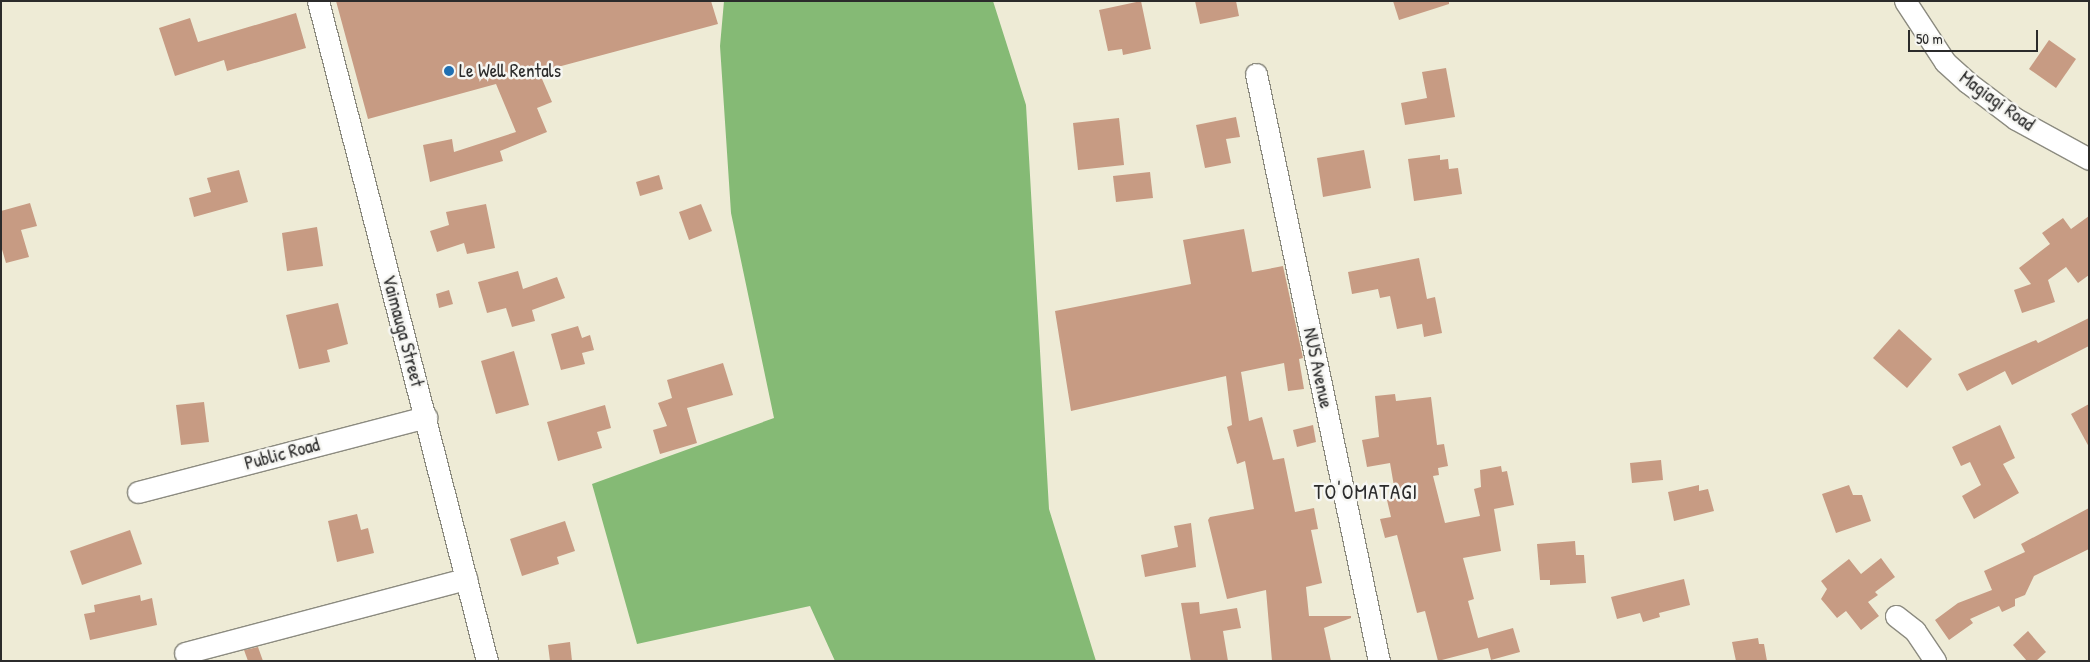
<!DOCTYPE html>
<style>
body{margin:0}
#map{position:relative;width:2090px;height:662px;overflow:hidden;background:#eeebd6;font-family:"Patrick Hand",sans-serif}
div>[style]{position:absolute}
.forest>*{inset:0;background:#85ba75}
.building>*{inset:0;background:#c79b83}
.roads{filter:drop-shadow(1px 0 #8c8b80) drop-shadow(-1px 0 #8c8b80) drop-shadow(0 1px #8c8b80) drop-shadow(0 -1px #8c8b80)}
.minor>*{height:21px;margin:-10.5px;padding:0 10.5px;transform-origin:10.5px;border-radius:10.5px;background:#fff}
.dots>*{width:14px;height:14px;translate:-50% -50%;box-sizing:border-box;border:2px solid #f6f6f2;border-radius:50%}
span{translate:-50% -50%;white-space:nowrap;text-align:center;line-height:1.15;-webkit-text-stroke:5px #f6f6f2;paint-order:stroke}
.poi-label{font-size:19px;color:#2b2b2b}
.left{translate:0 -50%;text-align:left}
.street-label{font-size:19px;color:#2b2b2b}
.quarter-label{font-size:21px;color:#2b2b2b;letter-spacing:1px}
.frame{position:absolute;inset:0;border:2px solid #2b2b2b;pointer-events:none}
.scale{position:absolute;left:1908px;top:30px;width:130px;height:22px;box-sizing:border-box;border:2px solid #2b2b2b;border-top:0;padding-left:6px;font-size:15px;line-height:18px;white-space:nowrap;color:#2b2b2b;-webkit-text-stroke:4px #f6f6f2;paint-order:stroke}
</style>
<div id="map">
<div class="forest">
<div style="clip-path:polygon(724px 1px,993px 1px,1026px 105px,1049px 509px,1096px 661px,835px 661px,810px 606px,637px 644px,592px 484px,774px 418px,731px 213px,720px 46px)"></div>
</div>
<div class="building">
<div style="clip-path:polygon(336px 1px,711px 1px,718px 24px,539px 72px,552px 102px,537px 108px,547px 132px,500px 151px,503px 161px,430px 182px,423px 145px,452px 139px,454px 152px,516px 132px,496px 84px,368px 119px)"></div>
<div style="clip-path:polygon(1141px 1px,1151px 49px,1123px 55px,1122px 49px,1108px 51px,1099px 10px)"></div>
<div style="clip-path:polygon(1195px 1px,1236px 1px,1239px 16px,1200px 24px)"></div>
<div style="clip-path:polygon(1393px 1px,1449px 1px,1449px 4px,1399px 20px)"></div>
<div style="clip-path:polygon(296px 13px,306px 48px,227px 71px,224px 60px,175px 76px,159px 28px,190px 18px,198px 42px)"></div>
<div style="clip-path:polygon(2049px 40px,2076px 59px,2056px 88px,2029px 69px)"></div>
<div style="clip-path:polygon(1446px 68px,1455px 117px,1405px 125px,1401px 103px,1427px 98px,1422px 72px)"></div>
<div style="clip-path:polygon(1236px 117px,1240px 137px,1226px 139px,1231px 163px,1205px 168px,1196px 125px)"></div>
<div style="clip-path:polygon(1119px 118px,1124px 165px,1078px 170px,1073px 123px)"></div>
<div style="clip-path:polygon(1364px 150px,1371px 188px,1323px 197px,1317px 158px)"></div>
<div style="clip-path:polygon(1440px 155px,1440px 160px,1448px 159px,1449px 169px,1458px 168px,1462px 194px,1414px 201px,1408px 159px)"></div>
<div style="clip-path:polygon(239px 170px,248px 202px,194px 217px,189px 198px,211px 192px,207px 178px)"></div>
<div style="clip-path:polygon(1150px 172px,1153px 198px,1116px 202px,1113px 176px)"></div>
<div style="clip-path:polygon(659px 175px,663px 189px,640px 196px,636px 182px)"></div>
<div style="clip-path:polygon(30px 203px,37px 226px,21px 230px,29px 257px,6px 263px,1px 246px,1px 211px)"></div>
<div style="clip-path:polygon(486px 204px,495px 248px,467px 254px,464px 243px,437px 252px,430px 231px,449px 225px,446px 212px)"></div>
<div style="clip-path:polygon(701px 204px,712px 231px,689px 240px,679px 212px)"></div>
<div style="clip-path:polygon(2089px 216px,2089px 275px,2078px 283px,2066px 267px,2048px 280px,2055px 302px,2022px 313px,2014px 290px,2031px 284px,2019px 268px,2050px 244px,2042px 233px,2063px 218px,2071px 229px)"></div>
<div style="clip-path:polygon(317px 227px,323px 266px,287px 271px,282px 233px)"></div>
<div style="clip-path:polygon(1244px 229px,1252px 272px,1283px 266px,1303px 358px,1299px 359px,1304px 389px,1288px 391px,1284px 363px,1241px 372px,1249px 421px,1262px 417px,1273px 460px,1284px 458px,1295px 512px,1314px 508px,1318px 529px,1311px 530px,1322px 583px,1306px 587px,1309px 616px,1351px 616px,1351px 618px,1324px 628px,1331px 661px,1272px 661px,1266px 590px,1227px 599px,1208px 520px,1210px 517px,1254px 509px,1245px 461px,1237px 464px,1227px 427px,1232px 425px,1226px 376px,1071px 411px,1055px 311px,1191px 284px,1183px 240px)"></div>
<div style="clip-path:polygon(1419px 258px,1427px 299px,1435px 297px,1442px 333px,1424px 337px,1422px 324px,1397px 329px,1390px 296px,1380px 298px,1378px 289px,1352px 294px,1348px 272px)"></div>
<div style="clip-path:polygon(518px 271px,523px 289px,557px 277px,565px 298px,532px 310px,535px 321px,512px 327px,506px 308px,487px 313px,478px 282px)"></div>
<div style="clip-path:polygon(449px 290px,453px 304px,439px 308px,436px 294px)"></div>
<div style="clip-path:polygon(338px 303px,348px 344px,327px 350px,330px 362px,299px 369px,286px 315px)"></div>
<div style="clip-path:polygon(2089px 318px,2089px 346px,2012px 385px,2005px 371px,1967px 391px,1958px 374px,2036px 340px,2038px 343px)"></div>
<div style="clip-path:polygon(578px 326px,582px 338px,590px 335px,594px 350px,582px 353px,585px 364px,561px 370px,551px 334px)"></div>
<div style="clip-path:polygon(1899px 329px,1932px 359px,1907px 388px,1873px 358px)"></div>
<div style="clip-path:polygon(514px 351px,529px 405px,496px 414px,481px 361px)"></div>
<div style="clip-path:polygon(723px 363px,733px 395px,687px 408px,697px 443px,660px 454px,653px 430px,667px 426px,658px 403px,672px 398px,667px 380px)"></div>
<div style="clip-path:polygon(1395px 394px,1396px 401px,1431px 397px,1437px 445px,1444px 444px,1448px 466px,1438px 468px,1439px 475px,1433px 476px,1445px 523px,1480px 516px,1474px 489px,1481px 487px,1480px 470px,1501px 466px,1502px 472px,1507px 471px,1514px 505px,1494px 509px,1501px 551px,1463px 558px,1474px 599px,1468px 601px,1478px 638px,1513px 628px,1520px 652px,1491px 660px,1488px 648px,1438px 661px,1425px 611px,1417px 613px,1397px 535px,1385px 538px,1380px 519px,1391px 517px,1387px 500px,1396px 498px,1390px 463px,1367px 467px,1362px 440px,1379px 437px,1375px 396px)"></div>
<div style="clip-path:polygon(204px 402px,209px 442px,181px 445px,176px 405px)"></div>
<div style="clip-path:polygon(2089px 404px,2089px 447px,2071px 414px)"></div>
<div style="clip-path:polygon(605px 405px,611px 428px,597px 432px,602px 448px,558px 461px,547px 422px)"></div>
<div style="clip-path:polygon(1313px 425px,1316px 442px,1297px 447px,1293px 430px)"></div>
<div style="clip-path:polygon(2000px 425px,2015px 458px,2003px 464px,2019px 493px,1974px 519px,1962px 496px,1981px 485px,1970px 462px,1961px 466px,1952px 447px)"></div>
<div style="clip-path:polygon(1661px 460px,1663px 480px,1632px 483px,1630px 463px)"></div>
<div style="clip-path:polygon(1699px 485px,1699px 491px,1708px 489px,1714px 511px,1674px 521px,1668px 492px)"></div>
<div style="clip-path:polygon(1849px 485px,1853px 495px,1862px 495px,1871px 521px,1836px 533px,1822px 494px)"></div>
<div style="clip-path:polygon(2089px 508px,2089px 549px,2034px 576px,2025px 595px,2015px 599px,2015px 606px,2002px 612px,1999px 606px,1970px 619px,1973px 623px,1949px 640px,1935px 620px,1958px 603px,1992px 590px,1984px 571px,2025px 552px,2021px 544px)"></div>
<div style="clip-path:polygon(357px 514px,361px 530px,368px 528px,374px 553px,337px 562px,328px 521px)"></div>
<div style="clip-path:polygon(565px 521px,575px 551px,557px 557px,559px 564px,522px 576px,510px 539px)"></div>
<div style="clip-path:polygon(1191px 523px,1196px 567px,1145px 577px,1141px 555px,1178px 547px,1174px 526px)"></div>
<div style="clip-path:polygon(130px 530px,142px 564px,82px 585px,70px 551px)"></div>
<div style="clip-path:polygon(1575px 541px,1576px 555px,1584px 555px,1586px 583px,1550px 585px,1550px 580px,1540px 580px,1537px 544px)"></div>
<div style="clip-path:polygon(1881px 558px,1895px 577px,1875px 592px,1878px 595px,1868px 602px,1879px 616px,1861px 630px,1846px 611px,1837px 618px,1821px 599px,1827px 589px,1821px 581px,1849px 559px,1861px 574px)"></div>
<div style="clip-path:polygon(1684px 579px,1690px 605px,1659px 613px,1660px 617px,1643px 622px,1640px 613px,1617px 619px,1611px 597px)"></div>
<div style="clip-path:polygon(140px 595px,141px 601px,152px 598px,157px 625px,90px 640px,84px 614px,95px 612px,94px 605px)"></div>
<div style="clip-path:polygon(1199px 602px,1200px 614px,1237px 608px,1241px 628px,1223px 631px,1228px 661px,1191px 661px,1181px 603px)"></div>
<div style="clip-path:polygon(2028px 631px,2046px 652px,2036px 661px,2027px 661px,2013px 645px)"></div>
<div style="clip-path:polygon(1758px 638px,1759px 644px,1764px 644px,1767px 661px,1736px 661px,1732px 642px)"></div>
<div style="clip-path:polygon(570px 642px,572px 661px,550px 661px,548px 645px)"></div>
<div style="clip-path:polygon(258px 647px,263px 661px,248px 661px,244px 650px)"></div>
</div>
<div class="roads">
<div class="minor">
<div style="left:318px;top:1px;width:681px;rotate:75.64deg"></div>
<div style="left:1905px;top:1px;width:73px;rotate:56.7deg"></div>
<div style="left:1945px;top:62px;width:30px;rotate:42deg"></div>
<div style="left:1967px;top:82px;width:61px;rotate:37.1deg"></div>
<div style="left:2016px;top:119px;width:83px;rotate:28.7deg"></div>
<div style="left:1256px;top:74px;width:600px;rotate:78.17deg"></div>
<div style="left:138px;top:492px;width:298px;rotate:-14.6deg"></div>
<div style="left:1896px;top:616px;width:24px;rotate:38deg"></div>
<div style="left:1915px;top:631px;width:36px;rotate:56deg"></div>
<div style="left:185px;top:653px;width:291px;rotate:-14.8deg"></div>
</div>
</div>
<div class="dots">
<div style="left:449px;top:71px;background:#1f6fb2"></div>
</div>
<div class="poi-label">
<span class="left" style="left:459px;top:71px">Le Well Rentals</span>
</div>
<div class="street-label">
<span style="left:1997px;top:101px;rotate:36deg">Magiagi Road</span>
<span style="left:403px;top:331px;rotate:75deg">Vaimauga Street</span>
<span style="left:1318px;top:368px;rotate:78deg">NUS Avenue</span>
<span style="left:282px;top:454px;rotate:-15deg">Public Road</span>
</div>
<div class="quarter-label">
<span style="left:1366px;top:492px">TO'OMATAGI</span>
</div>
<div class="frame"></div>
<div class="scale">50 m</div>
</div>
